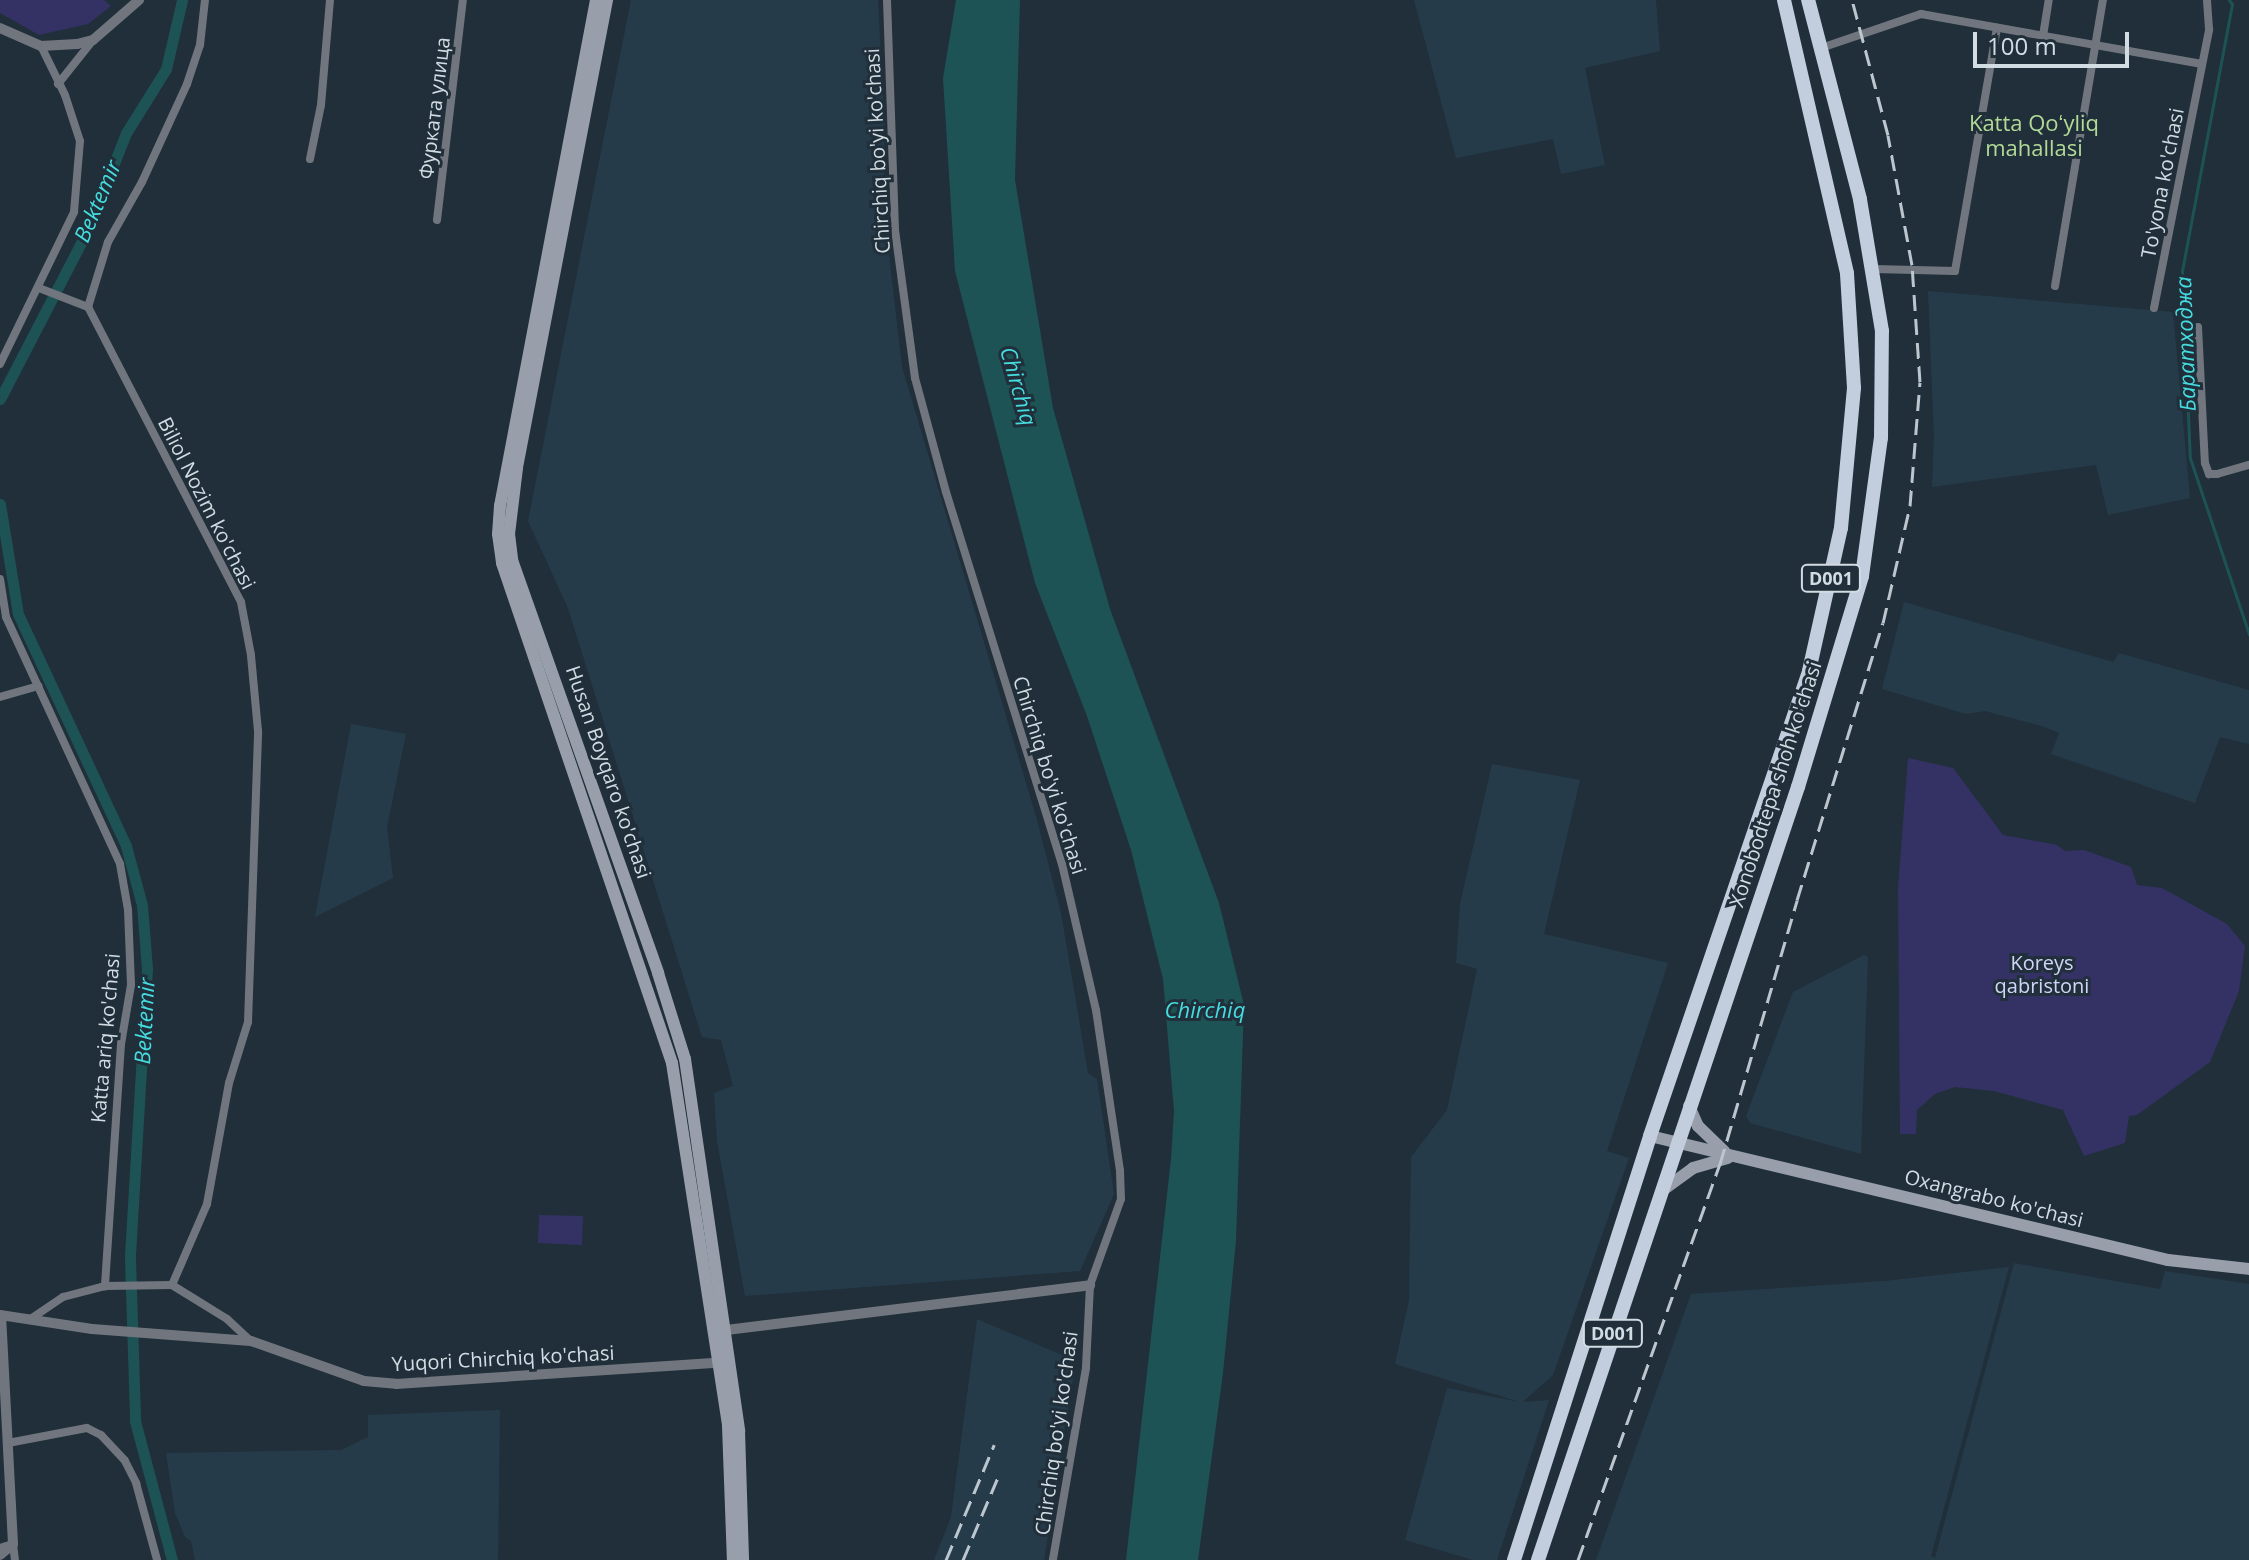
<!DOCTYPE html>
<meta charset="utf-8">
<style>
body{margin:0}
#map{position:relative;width:2249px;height:1560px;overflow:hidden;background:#202f3a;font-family:"Open Sans",sans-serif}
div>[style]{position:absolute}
.built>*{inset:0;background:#263b4a}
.green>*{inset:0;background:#343265}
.water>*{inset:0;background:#1d5355}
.stream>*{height:3px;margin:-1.5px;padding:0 1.5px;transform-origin:1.5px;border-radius:1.5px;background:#1d5355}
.canal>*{height:11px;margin:-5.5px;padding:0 5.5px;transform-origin:5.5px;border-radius:5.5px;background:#1d5355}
.minor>*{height:8px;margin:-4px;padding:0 4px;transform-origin:4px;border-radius:4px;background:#71767e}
.tertiary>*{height:10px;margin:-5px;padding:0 5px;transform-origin:5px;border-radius:5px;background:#71767e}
.secondary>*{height:12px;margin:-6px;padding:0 6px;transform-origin:6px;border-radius:6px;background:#989fab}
.trunk>*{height:14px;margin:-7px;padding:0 7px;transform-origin:7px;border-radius:7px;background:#c2cdde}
.rail>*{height:3px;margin-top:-1.5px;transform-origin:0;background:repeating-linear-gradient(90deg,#bcc6ce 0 16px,transparent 0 24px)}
span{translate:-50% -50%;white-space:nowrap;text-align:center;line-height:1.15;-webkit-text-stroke:6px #202f3a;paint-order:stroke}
.shield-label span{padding:2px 6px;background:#202f3a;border:2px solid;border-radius:6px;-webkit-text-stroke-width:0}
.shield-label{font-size:18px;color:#d2dce3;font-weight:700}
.street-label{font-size:20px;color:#d2dce3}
.park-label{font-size:20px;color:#d1d4f8}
.neighbourhood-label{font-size:22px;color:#b2da96}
.water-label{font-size:22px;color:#45dcdf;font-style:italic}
.scale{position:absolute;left:1973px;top:32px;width:156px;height:36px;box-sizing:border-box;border:4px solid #d2dce3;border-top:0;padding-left:10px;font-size:24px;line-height:28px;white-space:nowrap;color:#d2dce3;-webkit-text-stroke:6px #202f3a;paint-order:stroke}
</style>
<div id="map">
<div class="built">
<div style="clip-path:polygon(631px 0,878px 0,885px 139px,883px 203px,902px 367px,1037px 820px,1061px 913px,1088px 1073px,1097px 1079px,1114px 1194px,1080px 1271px,745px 1296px,717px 1141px,714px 1093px,733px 1086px,721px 1040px,702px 1037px,568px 608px,528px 521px)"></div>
<div style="clip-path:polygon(1414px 0,1656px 0,1660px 51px,1585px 68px,1605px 165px,1561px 174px,1553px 139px,1456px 158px)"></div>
<div style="clip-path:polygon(1928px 291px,2173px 312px,2190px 498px,2108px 515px,2096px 465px,1932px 487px,1934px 436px)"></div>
<div style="clip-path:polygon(1904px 602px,2113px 662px,2119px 653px,2249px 690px,2249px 744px,2220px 737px,2195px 803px,2051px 754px,2059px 733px,2045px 727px,1985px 711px,1966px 714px,1882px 689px)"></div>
<div style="clip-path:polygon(351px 724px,406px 734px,387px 827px,393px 878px,315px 917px)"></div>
<div style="clip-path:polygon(1492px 764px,1580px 780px,1544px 934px,1668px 963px,1607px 1151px,1629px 1158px,1553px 1375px,1523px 1402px,1549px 1400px,1497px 1560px,1473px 1560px,1405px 1540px,1447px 1388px,1520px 1402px,1395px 1364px,1409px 1300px,1411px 1157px,1447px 1110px,1477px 969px,1456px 963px,1460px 904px)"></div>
<div style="clip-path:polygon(1864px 955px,1868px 957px,1861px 1154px,1750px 1123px,1746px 1116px,1793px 992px)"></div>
<div style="clip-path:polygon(2014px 1263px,2160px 1289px,2165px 1271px,2249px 1284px,2249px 1560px,1596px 1560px,1691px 1294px,1885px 1281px,2009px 1267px,1931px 1556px,1935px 1558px)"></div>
<div style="clip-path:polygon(977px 1319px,1076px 1361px,1044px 1560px,934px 1560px,951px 1517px)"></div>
<div style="clip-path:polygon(500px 1410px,498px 1560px,195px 1560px,191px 1541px,185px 1537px,175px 1513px,166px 1453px,341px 1450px,368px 1437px,368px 1415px)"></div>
</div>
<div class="green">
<div style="clip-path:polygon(0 0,104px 0,111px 6px,88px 24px,39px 35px,0 13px)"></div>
<div style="clip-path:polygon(1908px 758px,1953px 768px,2003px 835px,2057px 845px,2065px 851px,2084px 850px,2131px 867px,2137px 885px,2162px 888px,2227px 924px,2245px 946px,2239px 991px,2210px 1062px,2137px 1115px,2129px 1116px,2125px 1143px,2084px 1156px,2063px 1110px,1994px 1091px,1955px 1087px,1935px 1094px,1917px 1110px,1916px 1134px,1900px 1134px,1898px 888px)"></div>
<div style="clip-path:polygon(539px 1215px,583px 1216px,582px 1245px,538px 1243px)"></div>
</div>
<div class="water">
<div style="clip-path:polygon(956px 0,1020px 0,1015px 180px,1053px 408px,1110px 609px,1219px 903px,1244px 1005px,1236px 1241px,1223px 1373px,1198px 1560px,1126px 1560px,1171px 1159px,1174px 1111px,1163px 979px,1131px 850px,1087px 716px,1035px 583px,955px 271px,943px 78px)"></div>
</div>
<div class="stream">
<div style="left:2229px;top:0;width:5px;rotate:53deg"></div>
<div style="left:2232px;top:4px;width:272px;rotate:100.6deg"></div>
<div style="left:2182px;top:271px;width:187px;rotate:87.6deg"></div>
<div style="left:2190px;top:458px;width:186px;rotate:71.5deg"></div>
</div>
<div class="canal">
<div style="left:0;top:399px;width:194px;rotate:-62.6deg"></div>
<div style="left:89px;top:227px;width:101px;rotate:-68.5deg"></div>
<div style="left:126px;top:133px;width:75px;rotate:-58deg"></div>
<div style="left:166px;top:69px;width:71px;rotate:-76.9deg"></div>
<div style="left:0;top:504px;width:111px;rotate:80.7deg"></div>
<div style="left:18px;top:614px;width:256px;rotate:65deg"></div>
<div style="left:126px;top:846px;width:61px;rotate:74.8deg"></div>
<div style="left:142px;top:905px;width:64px;rotate:85.5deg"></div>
<div style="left:147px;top:969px;width:289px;rotate:93.4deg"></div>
<div style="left:130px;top:1258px;width:163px;rotate:88.2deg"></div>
<div style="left:135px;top:1421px;width:144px;rotate:75.1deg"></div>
</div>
<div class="minor">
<div style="left:887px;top:0;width:230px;rotate:88deg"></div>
<div style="left:895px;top:230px;width:149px;rotate:82.3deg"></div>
<div style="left:915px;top:378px;width:118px;rotate:74.8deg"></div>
<div style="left:946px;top:492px;width:390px;rotate:72.7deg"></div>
<div style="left:1062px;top:864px;width:150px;rotate:76.9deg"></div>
<div style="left:1096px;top:1010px;width:163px;rotate:81.5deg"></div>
<div style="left:1120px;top:1171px;width:28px;rotate:88deg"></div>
<div style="left:1121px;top:1199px;width:91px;rotate:109.8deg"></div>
<div style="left:1090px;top:1285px;width:83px;rotate:92.8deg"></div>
<div style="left:1086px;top:1368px;width:195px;rotate:99.8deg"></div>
<div style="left:2043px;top:36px;width:36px;rotate:-81deg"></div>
<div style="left:1821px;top:48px;width:106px;rotate:-18.8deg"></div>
<div style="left:1921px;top:14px;width:284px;rotate:10.1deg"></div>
<div style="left:58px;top:84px;width:56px;rotate:-51.5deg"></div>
<div style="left:310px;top:159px;width:55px;rotate:-78.5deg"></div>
<div style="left:321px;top:105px;width:105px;rotate:-85.1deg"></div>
<div style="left:437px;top:220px;width:222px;rotate:-83.3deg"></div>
<div style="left:1874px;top:269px;width:81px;rotate:1.4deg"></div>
<div style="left:1955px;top:271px;width:247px;rotate:-80.2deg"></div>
<div style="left:2055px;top:286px;width:290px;rotate:-80.5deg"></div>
<div style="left:39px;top:288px;width:53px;rotate:21.2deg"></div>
<div style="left:2154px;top:308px;width:284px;rotate:-78.8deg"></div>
<div style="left:2209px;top:29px;width:29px;rotate:-94deg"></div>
<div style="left:2198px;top:327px;width:136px;rotate:87.1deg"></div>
<div style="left:2205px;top:463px;width:12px;rotate:70deg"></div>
<div style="left:2209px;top:474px;width:8px"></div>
<div style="left:2217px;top:474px;width:33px;rotate:-16deg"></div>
<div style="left:0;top:364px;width:169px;rotate:-64deg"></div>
<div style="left:74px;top:212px;width:71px;rotate:-85.2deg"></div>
<div style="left:80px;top:141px;width:48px;rotate:-108.1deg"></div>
<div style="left:65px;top:95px;width:55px;rotate:-116.1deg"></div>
<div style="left:0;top:579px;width:38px;rotate:81deg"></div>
<div style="left:6px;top:617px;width:272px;rotate:65.2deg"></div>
<div style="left:120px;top:864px;width:47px;rotate:80.1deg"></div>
<div style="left:128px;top:910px;width:75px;rotate:87.7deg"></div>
<div style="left:131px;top:985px;width:60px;rotate:99.6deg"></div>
<div style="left:121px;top:1044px;width:243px;rotate:93.8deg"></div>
<div style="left:0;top:697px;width:40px;rotate:-16deg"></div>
<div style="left:172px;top:1285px;width:88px;rotate:-66.6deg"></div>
<div style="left:207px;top:1204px;width:123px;rotate:-79.7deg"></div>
<div style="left:229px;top:1083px;width:64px;rotate:-72.7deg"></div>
<div style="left:248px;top:1022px;width:291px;rotate:-88deg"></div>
<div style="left:258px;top:731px;width:76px;rotate:-95.3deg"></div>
<div style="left:251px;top:655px;width:54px;rotate:-100.7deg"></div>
<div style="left:241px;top:602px;width:332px;rotate:-117.4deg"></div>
<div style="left:88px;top:307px;width:68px;rotate:-72.9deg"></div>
<div style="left:108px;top:242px;width:69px;rotate:-60.5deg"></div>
<div style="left:142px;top:182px;width:108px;rotate:-65.3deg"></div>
<div style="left:187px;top:84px;width:41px;rotate:-71.6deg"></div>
<div style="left:200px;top:45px;width:45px;rotate:-83.7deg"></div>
<div style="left:29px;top:1320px;width:41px;rotate:-34.1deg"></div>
<div style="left:63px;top:1297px;width:43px;rotate:-14.7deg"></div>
<div style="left:105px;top:1286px;width:67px;rotate:-0.9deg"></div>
<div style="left:172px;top:1285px;width:65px;rotate:31.7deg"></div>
<div style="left:227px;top:1319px;width:33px;rotate:43deg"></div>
<div style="left:8px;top:1443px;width:80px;rotate:-10.8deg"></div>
<div style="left:87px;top:1428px;width:16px;rotate:27deg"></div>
<div style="left:101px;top:1435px;width:35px;rotate:47deg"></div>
<div style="left:125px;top:1461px;width:25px;rotate:63deg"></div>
<div style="left:136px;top:1483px;width:80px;rotate:74.7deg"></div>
<div style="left:0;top:1548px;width:14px;rotate:-17deg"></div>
<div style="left:13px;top:1544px;width:16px;rotate:83deg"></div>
</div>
<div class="tertiary">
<div style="left:0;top:28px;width:45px;rotate:23.7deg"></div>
<div style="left:41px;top:46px;width:36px;rotate:-3deg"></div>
<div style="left:77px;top:44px;width:16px;rotate:-14deg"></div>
<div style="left:93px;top:40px;width:61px;rotate:-41deg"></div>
<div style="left:0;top:1315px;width:93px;rotate:8.7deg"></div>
<div style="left:92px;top:1329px;width:159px;rotate:4.3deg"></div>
<div style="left:251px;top:1341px;width:120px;rotate:19.5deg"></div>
<div style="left:364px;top:1381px;width:32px;rotate:5deg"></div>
<div style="left:396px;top:1384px;width:329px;rotate:-3.8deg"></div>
<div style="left:718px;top:1331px;width:375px;rotate:-7deg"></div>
<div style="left:0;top:1555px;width:17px;rotate:-40deg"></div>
<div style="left:13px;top:1544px;width:229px;rotate:-93deg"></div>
</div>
<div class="secondary">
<div style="left:596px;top:0;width:515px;rotate:100.74deg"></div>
<div style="left:500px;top:506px;width:28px;rotate:94deg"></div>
<div style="left:498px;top:534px;width:29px;rotate:82deg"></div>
<div style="left:502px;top:563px;width:528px;rotate:71.22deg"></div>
<div style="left:672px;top:1063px;width:367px;rotate:81.2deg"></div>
<div style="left:728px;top:1426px;width:134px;rotate:87.9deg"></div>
<div style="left:607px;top:0;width:477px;rotate:100.9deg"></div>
<div style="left:517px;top:468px;width:66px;rotate:96.9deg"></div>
<div style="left:509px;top:534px;width:26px;rotate:83deg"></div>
<div style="left:512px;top:560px;width:438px;rotate:70.5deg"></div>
<div style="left:658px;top:973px;width:90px;rotate:72.6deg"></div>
<div style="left:685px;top:1059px;width:376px;rotate:81.7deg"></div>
<div style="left:739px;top:1431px;width:129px;rotate:88.2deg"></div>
<div style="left:1689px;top:1106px;width:22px;rotate:66deg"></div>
<div style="left:1698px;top:1126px;width:37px;rotate:44deg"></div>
<div style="left:1650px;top:1136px;width:533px;rotate:13.46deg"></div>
<div style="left:2168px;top:1260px;width:81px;rotate:6.3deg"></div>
<div style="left:1663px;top:1190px;width:37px;rotate:-36deg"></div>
<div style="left:1693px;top:1168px;width:36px;rotate:-16deg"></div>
</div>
<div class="trunk">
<div style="left:1514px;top:1560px;width:445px;rotate:-72.2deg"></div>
<div style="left:1650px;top:1136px;width:491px;rotate:-71.1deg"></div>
<div style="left:1809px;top:671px;width:147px;rotate:-77.4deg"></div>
<div style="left:1841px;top:528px;width:141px;rotate:-84.7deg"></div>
<div style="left:1854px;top:388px;width:115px;rotate:-93.5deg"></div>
<div style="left:1847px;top:273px;width:280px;rotate:-103deg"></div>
<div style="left:1538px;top:1560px;width:816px;rotate:-71.41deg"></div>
<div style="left:1798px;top:787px;width:220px;rotate:-73.1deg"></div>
<div style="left:1862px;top:576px;width:139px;rotate:-82.2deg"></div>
<div style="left:1881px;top:438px;width:107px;rotate:-89.5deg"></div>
<div style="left:1882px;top:331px;width:134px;rotate:-99.5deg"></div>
<div style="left:1860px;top:199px;width:206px;rotate:-104.6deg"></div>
</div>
<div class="rail">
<div style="left:946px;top:1560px;width:125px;rotate:-67.3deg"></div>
<div style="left:963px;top:1560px;width:90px;rotate:-67.1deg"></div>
<div style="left:1578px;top:1560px;width:421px;rotate:-70.3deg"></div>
<div style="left:1720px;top:1164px;width:275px;rotate:-73.7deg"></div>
<div style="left:1797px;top:900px;width:290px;rotate:-72.8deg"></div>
<div style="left:1883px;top:623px;width:120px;rotate:-77deg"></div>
<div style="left:1910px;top:506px;width:124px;rotate:-85.4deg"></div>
<div style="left:1920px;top:382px;width:117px;rotate:-93.9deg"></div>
<div style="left:1912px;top:265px;width:132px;rotate:-100.5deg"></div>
<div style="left:1888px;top:135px;width:140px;rotate:-104.9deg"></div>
</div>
<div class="shield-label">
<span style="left:1831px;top:578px">D001</span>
<span style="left:1613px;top:1333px">D001</span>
</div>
<div class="street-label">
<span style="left:434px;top:108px;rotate:-83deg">Фурката улица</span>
<span style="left:877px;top:151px;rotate:-93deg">Chirchiq bo'yi ko'chasi</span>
<span style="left:2162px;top:183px;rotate:-79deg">To'yona ko'chasi</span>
<span style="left:207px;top:503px;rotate:63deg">Biliol Nozim ko'chasi</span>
<span style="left:609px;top:772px;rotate:71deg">Husan Boyqaro ko'chasi</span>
<span style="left:1050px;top:775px;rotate:73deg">Chirchiq bo'yi ko'chasi</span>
<span style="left:1775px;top:784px;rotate:-72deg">Xonobodtepa shoh ko'chasi</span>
<span style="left:105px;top:1038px;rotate:-85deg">Katta ariq ko'chasi</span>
<span style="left:1994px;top:1198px;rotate:14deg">Oxangrabo ko'chasi</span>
<span style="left:503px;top:1358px;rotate:-3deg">Yuqori Chirchiq ko'chasi</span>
<span style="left:1056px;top:1433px;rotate:-82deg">Chirchiq bo'yi ko'chasi</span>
</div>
<div class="park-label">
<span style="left:2042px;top:974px">Koreys<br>qabristoni</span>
</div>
<div class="neighbourhood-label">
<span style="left:2034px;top:135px">Katta Qoʻyliq<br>mahallasi</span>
</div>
<div class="water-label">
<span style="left:97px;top:201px;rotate:-67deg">Bektemir</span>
<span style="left:2185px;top:344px;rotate:-92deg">Баратходжа</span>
<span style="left:1019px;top:386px;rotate:74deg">Chirchiq</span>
<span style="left:1205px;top:1010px">Chirchiq</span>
<span style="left:144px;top:1021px;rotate:-87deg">Bektemir</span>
</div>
<div class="scale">100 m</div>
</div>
